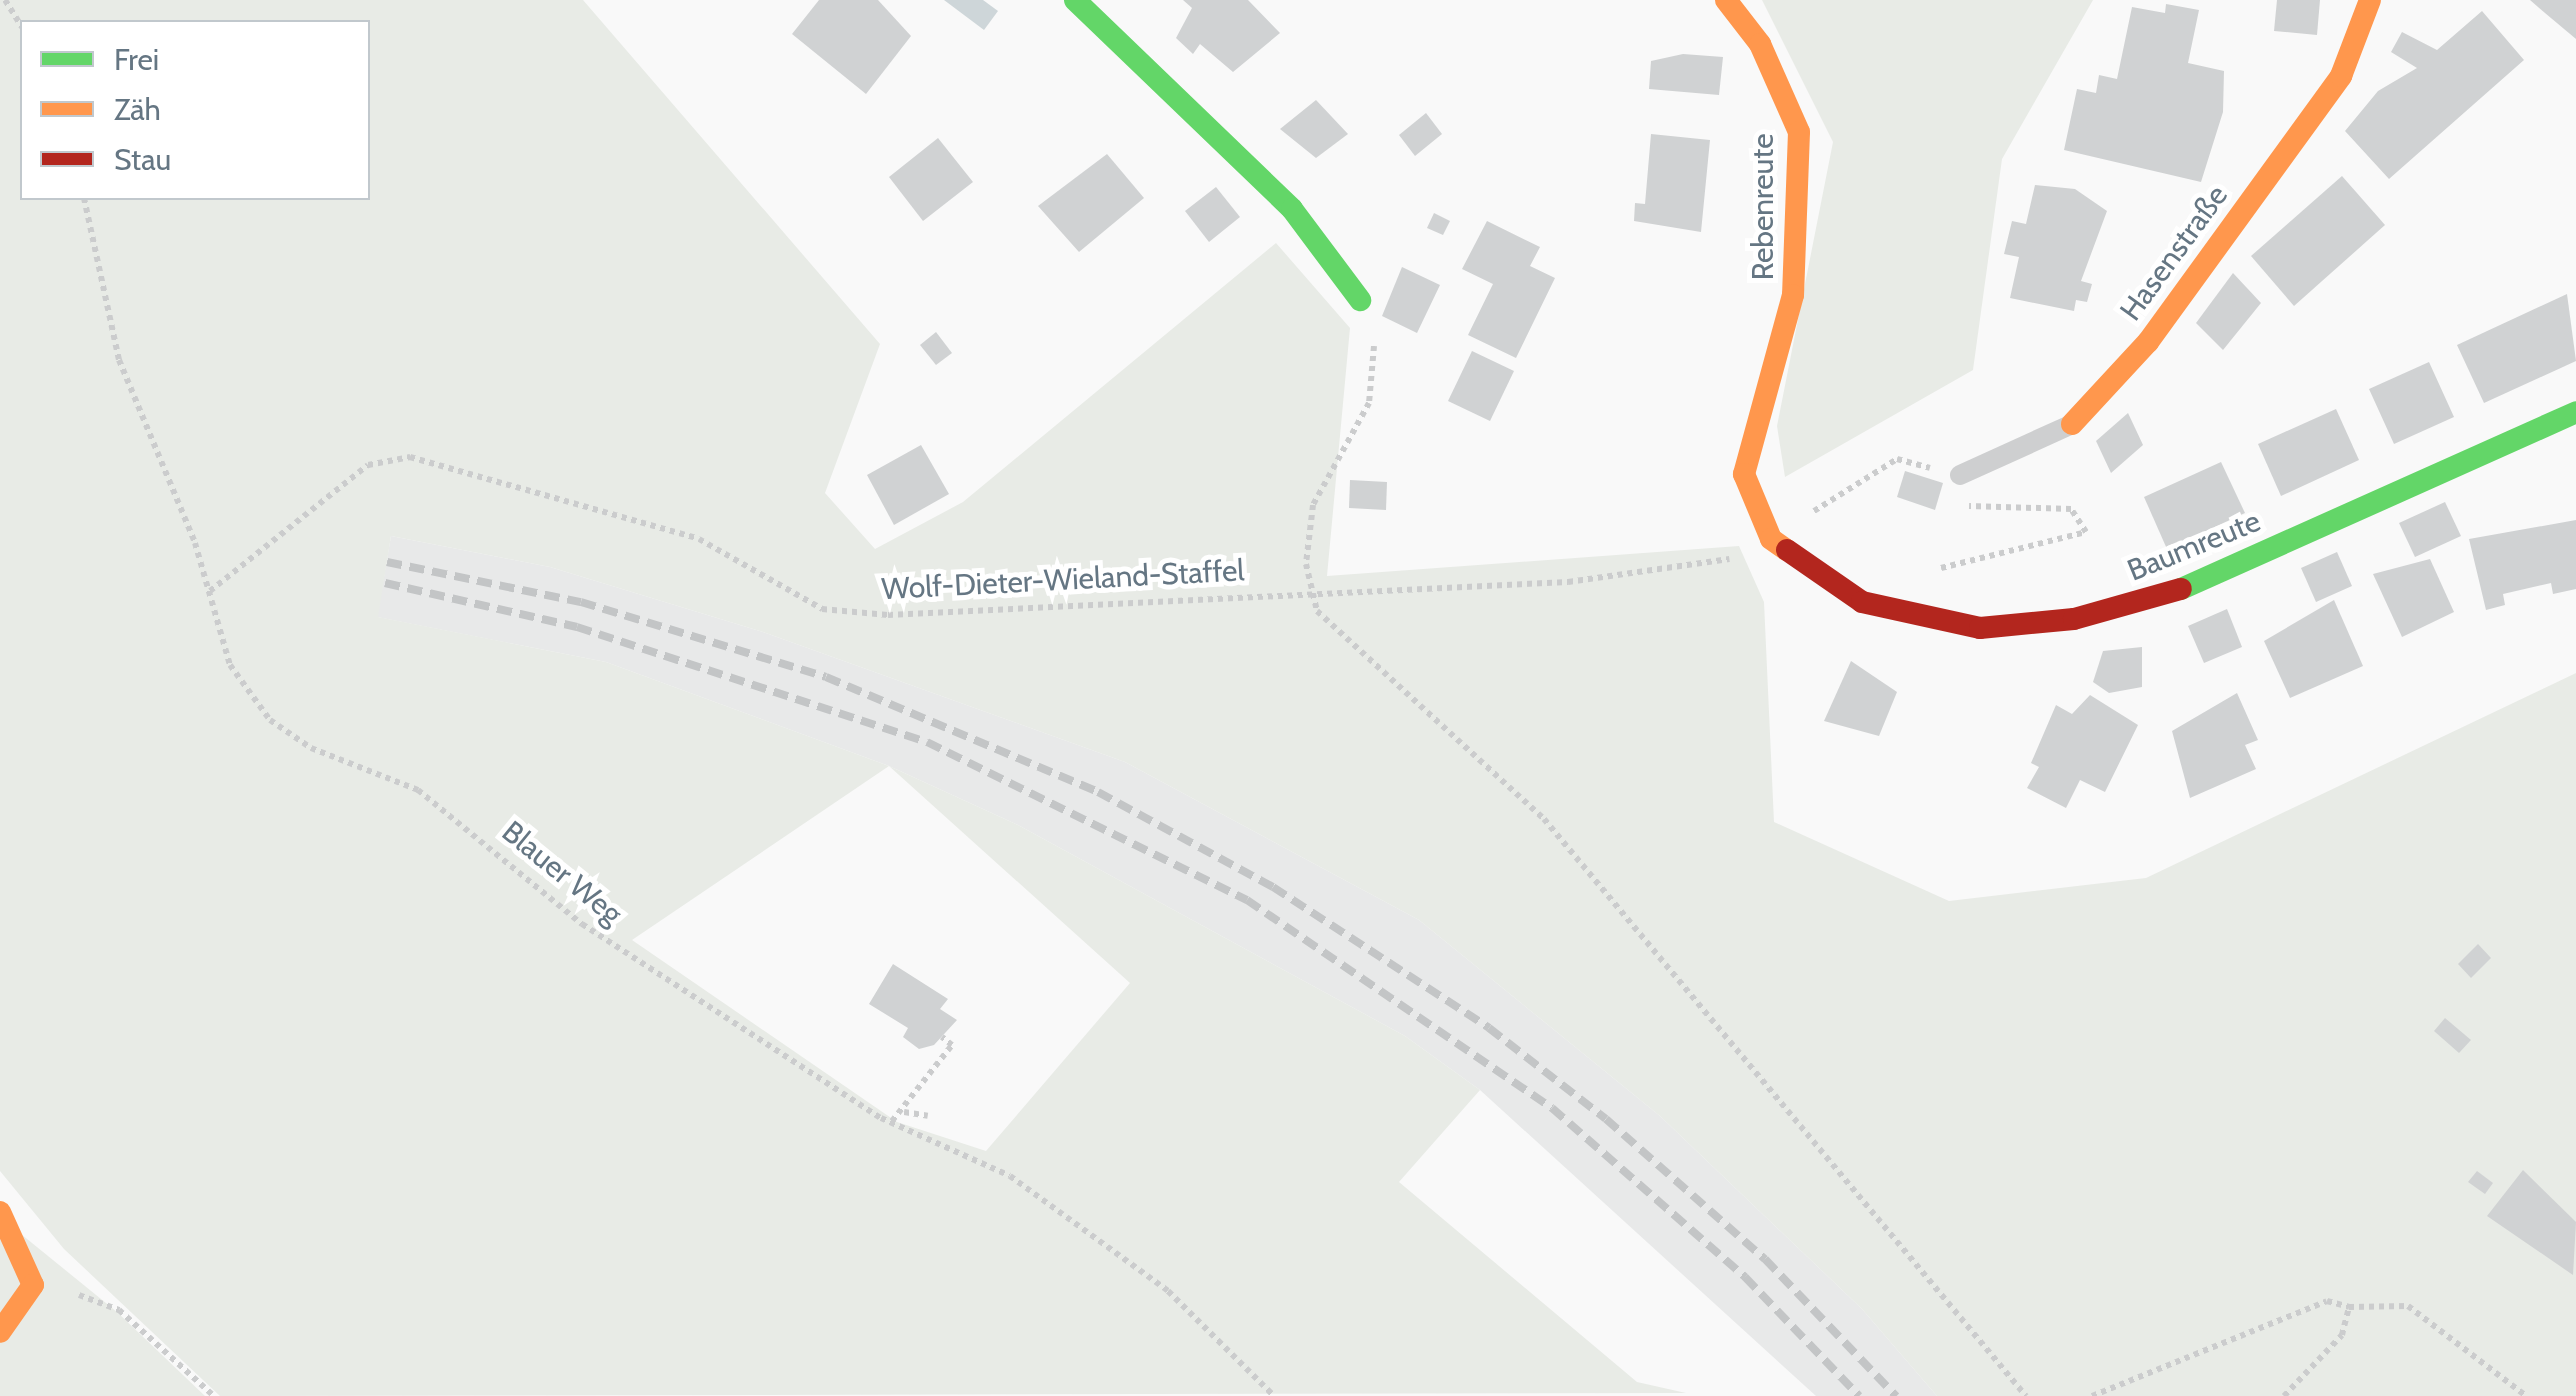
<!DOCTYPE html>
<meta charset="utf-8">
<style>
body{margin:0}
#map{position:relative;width:2576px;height:1396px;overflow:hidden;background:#f9f9f9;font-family:Cabin,sans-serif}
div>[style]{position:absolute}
.built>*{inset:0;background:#e8e9e9}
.green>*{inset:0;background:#e8ebe6}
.water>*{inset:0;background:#ced6d9}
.building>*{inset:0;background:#d0d2d3}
.path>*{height:6px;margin-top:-3px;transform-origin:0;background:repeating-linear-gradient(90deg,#cbcccd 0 5px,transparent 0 10px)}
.lane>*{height:20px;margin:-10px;padding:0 10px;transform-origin:10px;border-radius:10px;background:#cecfd0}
.fast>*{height:22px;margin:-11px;padding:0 11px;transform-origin:11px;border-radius:11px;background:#63d668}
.slow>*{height:22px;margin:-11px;padding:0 11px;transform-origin:11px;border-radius:11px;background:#ff974d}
.jam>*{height:22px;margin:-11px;padding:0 11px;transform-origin:11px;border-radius:11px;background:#b3261e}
.rail>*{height:8px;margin-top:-4px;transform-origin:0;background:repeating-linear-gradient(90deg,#c3c5c6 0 15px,transparent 0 23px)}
span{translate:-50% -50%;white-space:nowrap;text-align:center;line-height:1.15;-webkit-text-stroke:10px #fff;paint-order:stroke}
.street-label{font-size:30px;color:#657683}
.legend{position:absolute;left:20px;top:20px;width:350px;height:180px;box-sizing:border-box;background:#fff;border:2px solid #c1c8cd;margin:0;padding:12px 18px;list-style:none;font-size:30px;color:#657683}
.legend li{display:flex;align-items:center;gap:20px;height:50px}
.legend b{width:50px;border:2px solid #c1c8cd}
</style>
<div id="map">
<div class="built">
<div style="clip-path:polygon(391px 536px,550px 567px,763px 632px,1125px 762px,1419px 920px,1660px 1116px,1862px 1309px,1937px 1396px,1816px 1396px,1480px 1090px,1405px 1036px,1018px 825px,889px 766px,606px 662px,377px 617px)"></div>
</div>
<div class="green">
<div style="clip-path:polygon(evenodd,0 0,583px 0,880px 344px,825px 493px,875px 549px,963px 502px,1276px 243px,1350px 328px,1327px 576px,1739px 546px,1764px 602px,1774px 822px,1949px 901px,2146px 878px,2576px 673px,2576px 1396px,1937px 1396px,1862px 1309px,1660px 1116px,1419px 920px,1125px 762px,763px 632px,550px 567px,391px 536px,378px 617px,606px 662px,889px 766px,1018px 825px,1405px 1036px,1480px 1090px,1399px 1182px,1637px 1382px,1686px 1393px,220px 1396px,64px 1249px,0 1171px,0 0,22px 22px,368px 22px,368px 198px,22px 198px,22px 22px,0 0,889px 766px,1130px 983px,986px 1151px,897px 1122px,632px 940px,889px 766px)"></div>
<div style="clip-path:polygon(1762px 0,2093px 0,2002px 159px,1973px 370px,1785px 477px,1777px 426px,1833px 142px)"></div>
<div style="clip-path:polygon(0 1217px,117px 1312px,205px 1396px,0 1396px)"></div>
</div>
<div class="water">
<div style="clip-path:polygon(944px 0,983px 0,998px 11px,984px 30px)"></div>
</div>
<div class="building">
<div style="clip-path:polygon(819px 0,878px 0,911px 36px,866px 94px,792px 34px)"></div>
<div style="clip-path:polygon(1183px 0,1248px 0,1280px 33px,1233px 72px,1200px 44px,1193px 54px,1176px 38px,1192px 8px)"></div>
<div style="clip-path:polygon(2277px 0,2320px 0,2317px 35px,2274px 31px)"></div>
<div style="clip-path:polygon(2530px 0,2576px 0,2576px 39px,2545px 13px)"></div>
<div style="clip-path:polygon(2166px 4px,2199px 10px,2188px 63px,2224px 71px,2223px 112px,2201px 182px,2064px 150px,2077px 89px,2096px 93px,2099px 75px,2117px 79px,2132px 7px,2165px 13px)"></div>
<div style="clip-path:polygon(2482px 11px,2524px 60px,2389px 179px,2345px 131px,2378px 91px,2417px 68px,2391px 52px,2402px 32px,2437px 50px)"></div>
<div style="clip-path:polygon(1683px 54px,1723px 57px,1719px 95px,1649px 89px,1651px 61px)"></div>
<div style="clip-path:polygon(1316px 100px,1348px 134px,1316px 158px,1280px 129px)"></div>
<div style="clip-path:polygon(1426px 113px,1442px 134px,1415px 156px,1399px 135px)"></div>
<div style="clip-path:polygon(1651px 134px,1710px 140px,1701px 232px,1634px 221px,1635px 203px,1645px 204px)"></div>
<div style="clip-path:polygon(938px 138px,973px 182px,923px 221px,889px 177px)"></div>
<div style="clip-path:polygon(1107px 154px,1144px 198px,1079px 252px,1038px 206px)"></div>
<div style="clip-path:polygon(2342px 176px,2385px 225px,2294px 306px,2251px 256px)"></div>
<div style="clip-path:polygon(2035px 185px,2075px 189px,2107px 211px,2081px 281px,2092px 284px,2087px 302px,2076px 300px,2074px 311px,2010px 298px,2019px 257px,2004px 254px,2012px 221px,2026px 224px)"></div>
<div style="clip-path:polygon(1216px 187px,1240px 217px,1209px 242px,1185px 211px)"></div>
<div style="clip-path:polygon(1434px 213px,1450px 221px,1443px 235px,1427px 228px)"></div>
<div style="clip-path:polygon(1487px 221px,1540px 247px,1530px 266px,1555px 278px,1516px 358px,1468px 335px,1493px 284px,1462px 269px)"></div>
<div style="clip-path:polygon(1402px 267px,1440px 285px,1417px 333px,1382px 316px)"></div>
<div style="clip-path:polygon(2233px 273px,2261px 303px,2223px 350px,2196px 323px)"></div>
<div style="clip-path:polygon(2567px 294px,2576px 361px,2484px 403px,2457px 345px)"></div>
<div style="clip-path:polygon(936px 332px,952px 353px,936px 365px,920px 345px)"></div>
<div style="clip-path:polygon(1472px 351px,1514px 371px,1490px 421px,1448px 401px)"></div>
<div style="clip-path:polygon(2429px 362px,2454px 417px,2394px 444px,2369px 389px)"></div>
<div style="clip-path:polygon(2336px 409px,2359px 460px,2281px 496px,2258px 444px)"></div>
<div style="clip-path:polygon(2128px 413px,2143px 445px,2111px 473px,2096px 441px)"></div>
<div style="clip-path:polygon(921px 445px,949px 494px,894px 525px,867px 475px)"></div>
<div style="clip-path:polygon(2221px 462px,2245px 513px,2167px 549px,2144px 497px)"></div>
<div style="clip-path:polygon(1905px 471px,1943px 483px,1935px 510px,1897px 497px)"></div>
<div style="clip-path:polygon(1350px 480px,1387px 482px,1386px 510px,1349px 508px)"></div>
<div style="clip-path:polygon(2445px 502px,2461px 536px,2415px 557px,2399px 523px)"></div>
<div style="clip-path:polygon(2576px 520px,2576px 589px,2553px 594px,2551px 583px,2503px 594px,2505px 605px,2486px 610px,2469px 539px)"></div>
<div style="clip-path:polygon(2337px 552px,2352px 586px,2316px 602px,2301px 568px)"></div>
<div style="clip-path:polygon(2430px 559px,2454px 612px,2402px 637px,2373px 574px)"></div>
<div style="clip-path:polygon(2334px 600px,2363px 666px,2290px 698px,2264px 641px)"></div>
<div style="clip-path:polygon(2227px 609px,2242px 647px,2204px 663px,2188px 626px)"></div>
<div style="clip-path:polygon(2142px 647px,2142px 687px,2109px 693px,2093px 682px,2103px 651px)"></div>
<div style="clip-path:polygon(1851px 661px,1897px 692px,1879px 736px,1824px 721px)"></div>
<div style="clip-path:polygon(2237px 693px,2258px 740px,2245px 745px,2256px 769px,2190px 798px,2172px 731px)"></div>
<div style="clip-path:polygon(2090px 695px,2138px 725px,2105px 792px,2080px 780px,2066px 808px,2027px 788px,2039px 767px,2031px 763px,2056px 705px,2072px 714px)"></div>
<div style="clip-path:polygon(2478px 944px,2491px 958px,2471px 978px,2458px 964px)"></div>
<div style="clip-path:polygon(893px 964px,948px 999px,940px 1009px,957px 1020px,934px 1045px,919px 1049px,903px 1037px,908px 1028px,869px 1004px)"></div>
<div style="clip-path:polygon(2445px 1018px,2471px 1040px,2459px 1053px,2434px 1031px)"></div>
<div style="clip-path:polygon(2523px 1170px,2576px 1222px,2573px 1275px,2487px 1216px)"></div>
<div style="clip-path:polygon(2477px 1171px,2493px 1183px,2485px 1194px,2468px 1182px)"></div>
</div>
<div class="path">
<div style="left:5px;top:0;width:32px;rotate:58deg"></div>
<div style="left:84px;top:198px;width:166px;rotate:77.8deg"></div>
<div style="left:119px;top:360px;width:198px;rotate:67.4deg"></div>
<div style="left:195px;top:543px;width:127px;rotate:74deg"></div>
<div style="left:230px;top:665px;width:68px;rotate:54deg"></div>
<div style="left:270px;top:720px;width:50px;rotate:34.3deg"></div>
<div style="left:311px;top:748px;width:115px;rotate:21.4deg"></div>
<div style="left:418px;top:790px;width:212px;rotate:39.3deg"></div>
<div style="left:582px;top:924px;width:356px;rotate:33deg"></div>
<div style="left:881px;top:1118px;width:141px;rotate:24.2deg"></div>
<div style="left:1010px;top:1176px;width:195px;rotate:36deg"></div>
<div style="left:1168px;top:1291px;width:149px;rotate:44.7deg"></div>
<div style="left:1374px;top:346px;width:57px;rotate:95deg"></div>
<div style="left:1369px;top:403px;width:116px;rotate:118.8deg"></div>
<div style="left:1313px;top:505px;width:59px;rotate:96.8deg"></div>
<div style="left:1306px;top:564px;width:48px;rotate:76.8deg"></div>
<div style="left:1317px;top:611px;width:308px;rotate:42.5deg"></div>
<div style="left:1544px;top:819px;width:752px;rotate:50.13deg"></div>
<div style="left:1814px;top:511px;width:98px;rotate:-32.1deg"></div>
<div style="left:1897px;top:459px;width:34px;rotate:15deg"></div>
<div style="left:1941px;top:568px;width:149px;rotate:-13.9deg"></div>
<div style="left:2086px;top:532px;width:27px;rotate:-123deg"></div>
<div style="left:2071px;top:509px;width:102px;rotate:-178.3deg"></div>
<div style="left:210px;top:591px;width:202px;rotate:-38.6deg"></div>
<div style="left:368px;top:465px;width:43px;rotate:-10.8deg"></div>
<div style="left:410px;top:457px;width:300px;rotate:15.8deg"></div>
<div style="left:699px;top:539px;width:142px;rotate:29.6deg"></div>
<div style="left:822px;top:609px;width:66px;rotate:5.2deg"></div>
<div style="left:888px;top:615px;width:681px;rotate:-2.78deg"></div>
<div style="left:1568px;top:582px;width:163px;rotate:-8.1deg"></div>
<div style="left:904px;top:1112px;width:24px;rotate:9deg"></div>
<div style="left:892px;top:1121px;width:97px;rotate:-51.7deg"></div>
<div style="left:952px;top:1045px;width:13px;rotate:-141deg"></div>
<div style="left:79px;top:1295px;width:43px;rotate:20.6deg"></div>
<div style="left:119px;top:1310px;width:128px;rotate:42.2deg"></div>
<div style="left:2349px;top:1307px;width:59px;rotate:-1deg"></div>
<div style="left:2408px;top:1306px;width:148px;rotate:37.3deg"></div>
<div style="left:2092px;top:1396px;width:253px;rotate:-22deg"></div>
<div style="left:2327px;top:1301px;width:23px;rotate:15deg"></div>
<div style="left:2284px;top:1396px;width:84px;rotate:-46.4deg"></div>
<div style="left:2342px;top:1335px;width:29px;rotate:-76deg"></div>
</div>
<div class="lane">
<div style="left:1960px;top:475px;width:121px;rotate:-24.4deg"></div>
</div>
<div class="fast">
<div style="left:1075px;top:0;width:301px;rotate:43.9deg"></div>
<div style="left:1292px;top:209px;width:114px;rotate:53.2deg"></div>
<div style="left:2181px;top:589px;width:433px;rotate:-24.1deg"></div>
</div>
<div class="slow">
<div style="left:1726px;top:0;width:56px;rotate:52.3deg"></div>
<div style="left:1760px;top:44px;width:96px;rotate:66.1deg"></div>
<div style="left:1799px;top:132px;width:163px;rotate:92.1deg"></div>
<div style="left:1793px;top:295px;width:186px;rotate:105.3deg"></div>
<div style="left:1744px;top:474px;width:70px;rotate:67.4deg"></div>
<div style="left:1771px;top:539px;width:19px;rotate:35deg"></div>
<div style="left:2072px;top:424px;width:112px;rotate:-47.2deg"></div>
<div style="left:2148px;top:342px;width:329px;rotate:-54deg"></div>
<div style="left:2341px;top:76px;width:81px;rotate:-69.1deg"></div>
<div style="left:0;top:1212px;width:80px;rotate:65.7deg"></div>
<div style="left:33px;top:1285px;width:57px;rotate:125.1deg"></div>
</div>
<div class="jam">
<div style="left:1787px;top:550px;width:91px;rotate:34.7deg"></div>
<div style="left:1862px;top:602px;width:121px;rotate:12.4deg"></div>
<div style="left:1980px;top:628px;width:94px;rotate:-5.5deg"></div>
<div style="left:2074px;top:619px;width:111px;rotate:-15.7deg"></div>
</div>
<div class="rail">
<div style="left:387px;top:562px;width:198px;rotate:11.7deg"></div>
<div style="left:581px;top:602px;width:256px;rotate:17deg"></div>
<div style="left:826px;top:677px;width:295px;rotate:22.9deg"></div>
<div style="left:1098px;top:792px;width:199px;rotate:28.5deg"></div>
<div style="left:1273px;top:887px;width:258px;rotate:33.1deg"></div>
<div style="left:1489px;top:1028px;width:148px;rotate:37.9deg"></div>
<div style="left:1606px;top:1119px;width:212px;rotate:41.4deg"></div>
<div style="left:1765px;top:1259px;width:190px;rotate:46.3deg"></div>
<div style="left:385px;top:583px;width:197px;rotate:12.9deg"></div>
<div style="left:577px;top:627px;width:368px;rotate:18.2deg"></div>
<div style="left:927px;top:742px;width:357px;rotate:26.3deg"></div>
<div style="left:1247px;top:900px;width:369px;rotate:34.3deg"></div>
<div style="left:1552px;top:1108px;width:257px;rotate:41.2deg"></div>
<div style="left:1745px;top:1277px;width:165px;rotate:46.2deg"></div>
</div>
<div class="street-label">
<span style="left:1763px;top:207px;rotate:-90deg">Rebenreute</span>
<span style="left:2174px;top:253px;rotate:-54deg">Hasenstraße</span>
<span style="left:2194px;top:546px;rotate:-22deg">Baumreute</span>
<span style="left:1063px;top:580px;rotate:-3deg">Wolf-Dieter-Wieland-Staffel</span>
<span style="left:562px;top:873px;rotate:39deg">Blauer Weg</span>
</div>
<ul class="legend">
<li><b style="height:12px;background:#63d668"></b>Frei</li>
<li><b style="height:12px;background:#ff974d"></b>Zäh</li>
<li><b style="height:12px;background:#b3261e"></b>Stau</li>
</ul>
</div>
